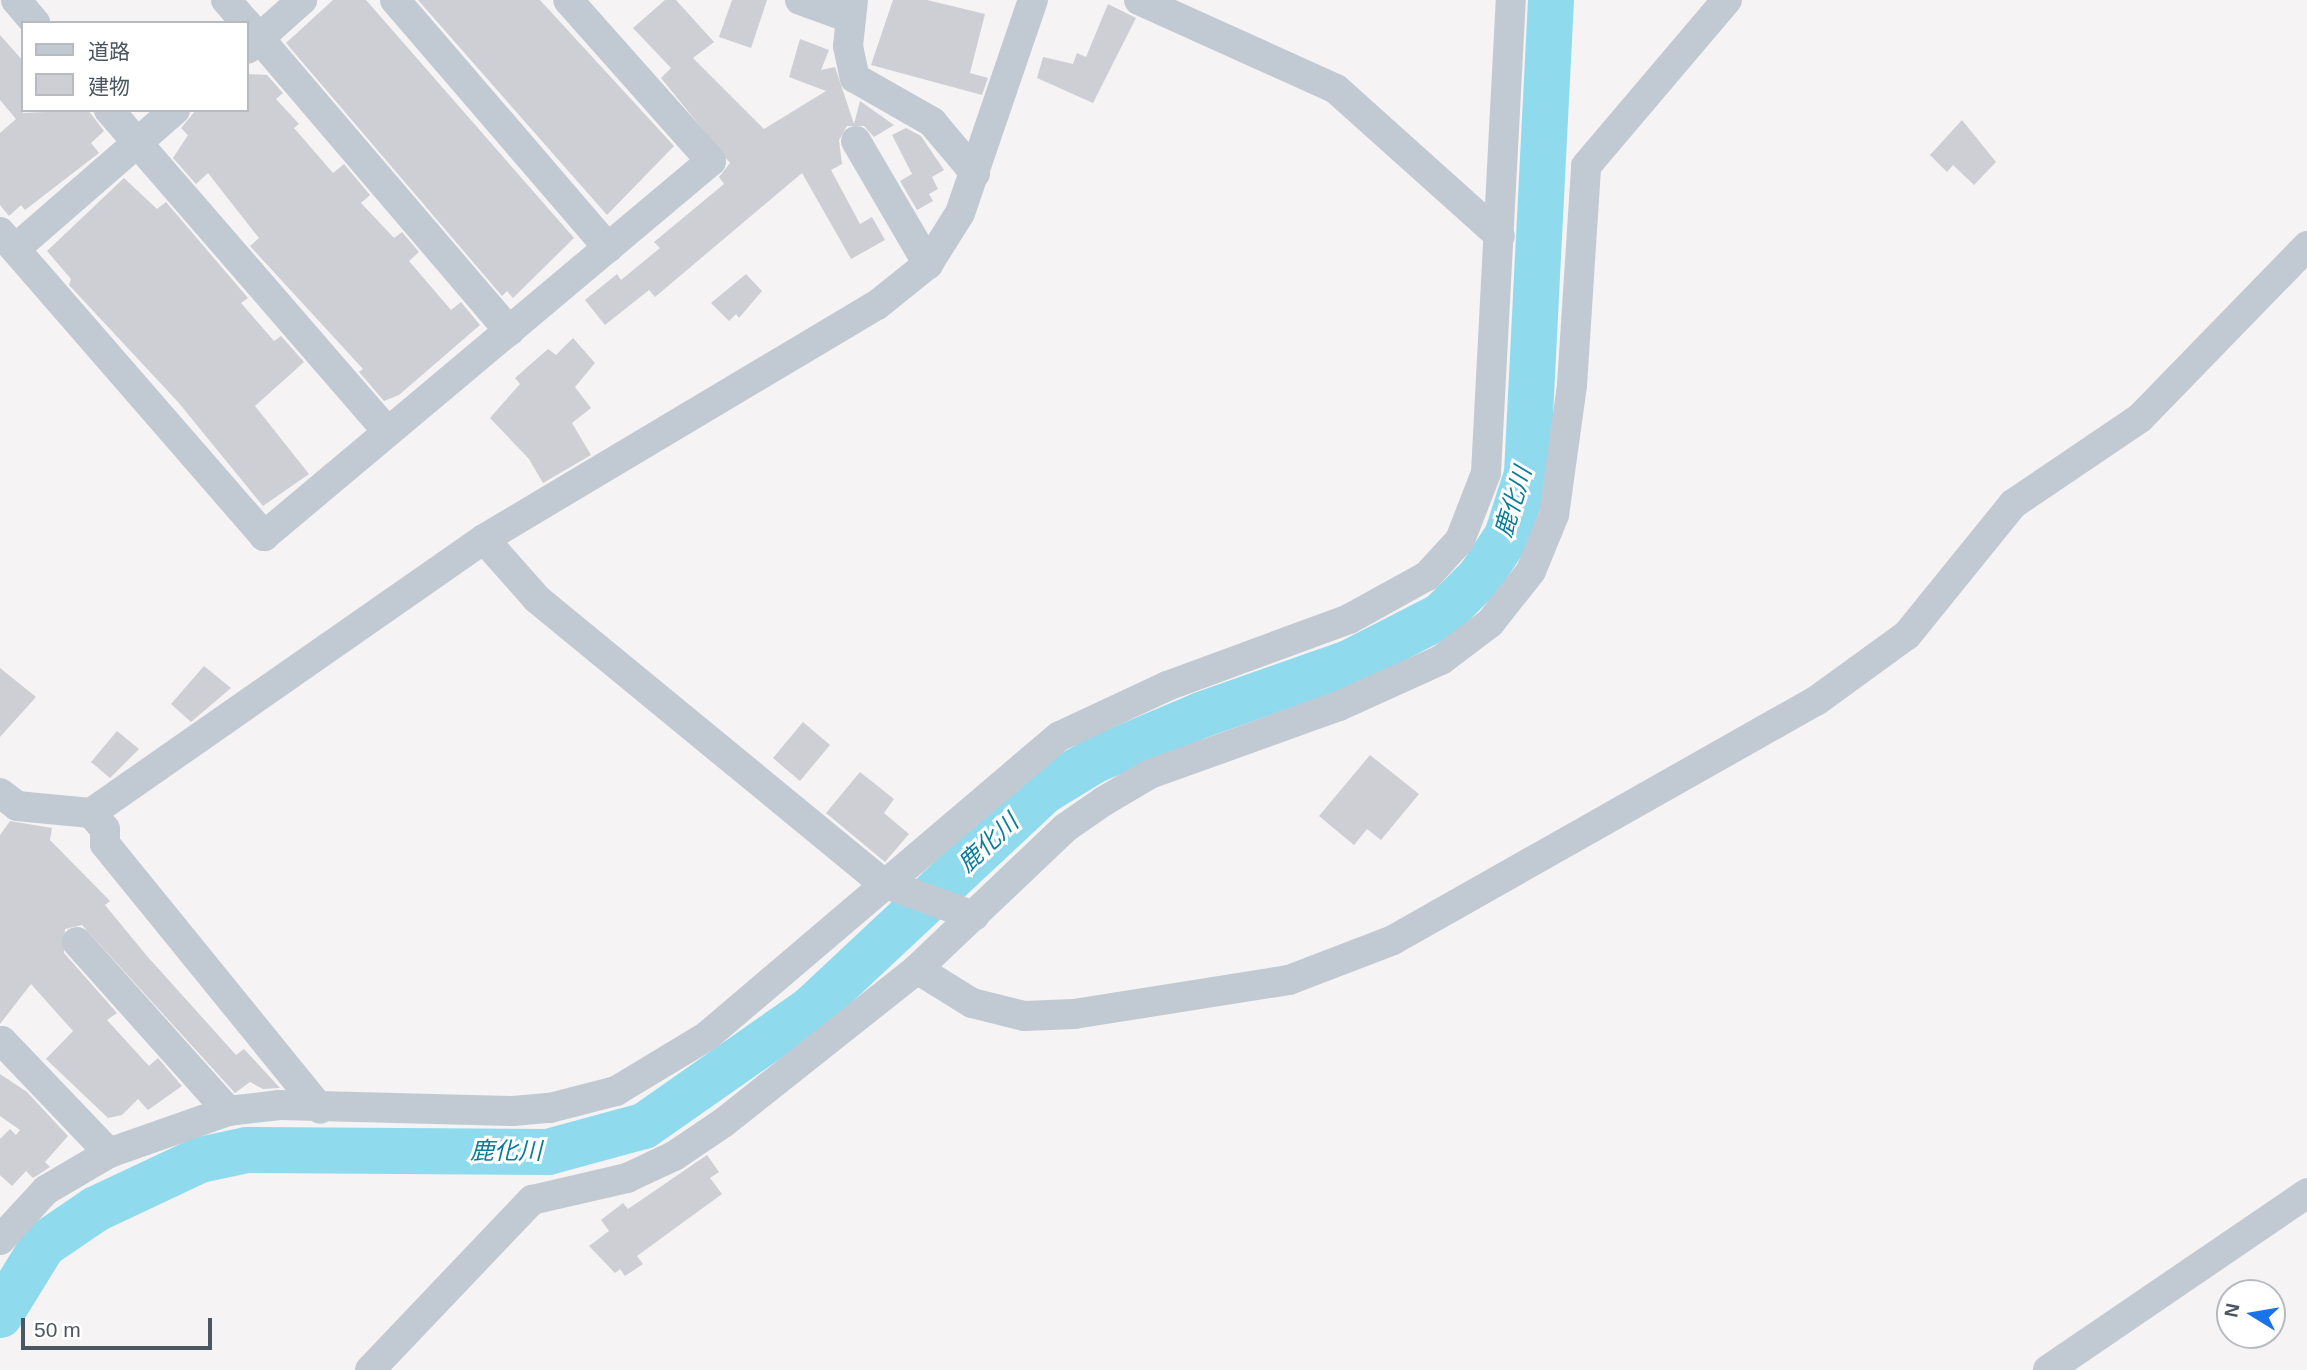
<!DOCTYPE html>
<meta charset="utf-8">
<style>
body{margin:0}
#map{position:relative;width:2307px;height:1370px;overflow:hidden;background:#f5f3f3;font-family:Arial,"Noto Sans JP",sans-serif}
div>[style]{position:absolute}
.river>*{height:46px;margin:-23px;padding:0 23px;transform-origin:23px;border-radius:23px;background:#90daee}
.building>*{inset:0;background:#cdcfd5}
.street>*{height:30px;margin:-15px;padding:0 15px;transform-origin:15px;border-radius:15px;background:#c1cad2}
span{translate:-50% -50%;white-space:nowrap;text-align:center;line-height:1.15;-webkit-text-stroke:6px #fff;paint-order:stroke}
.water-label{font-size:24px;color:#0c7c9b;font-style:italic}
.legend{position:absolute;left:21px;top:21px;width:228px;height:91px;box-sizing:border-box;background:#fff;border:2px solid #b7bbc0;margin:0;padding:9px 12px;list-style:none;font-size:21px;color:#4a5661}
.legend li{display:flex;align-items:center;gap:14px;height:35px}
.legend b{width:35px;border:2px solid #b7bbc0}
.north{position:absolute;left:2216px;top:1279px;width:70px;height:70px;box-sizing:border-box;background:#fff;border:2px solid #b7bbc0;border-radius:50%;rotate:281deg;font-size:19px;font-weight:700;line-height:28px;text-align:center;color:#4a5661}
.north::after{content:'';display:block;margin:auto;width:24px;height:32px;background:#1a73e8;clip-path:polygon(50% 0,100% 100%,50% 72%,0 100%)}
.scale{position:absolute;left:21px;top:1318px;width:191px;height:32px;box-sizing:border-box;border:4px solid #4a5661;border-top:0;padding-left:9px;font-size:21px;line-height:24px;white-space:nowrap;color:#4a5661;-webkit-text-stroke:5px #fff;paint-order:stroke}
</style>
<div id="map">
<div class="river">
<div style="left:0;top:1315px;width:82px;rotate:-58.4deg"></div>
<div style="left:43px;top:1245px;width:64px;rotate:-34.2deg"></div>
<div style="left:96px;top:1209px;width:115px;rotate:-25.2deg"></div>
<div style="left:200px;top:1160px;width:48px;rotate:-12deg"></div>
<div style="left:247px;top:1150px;width:301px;rotate:0.4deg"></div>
<div style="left:548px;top:1152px;width:99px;rotate:-15.2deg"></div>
<div style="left:644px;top:1126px;width:204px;rotate:-35deg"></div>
<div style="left:811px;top:1009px;width:319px;rotate:-43.1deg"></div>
<div style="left:1044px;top:791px;width:60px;rotate:-31.3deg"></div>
<div style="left:1095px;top:760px;width:115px;rotate:-23deg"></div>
<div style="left:1201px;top:715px;width:157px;rotate:-19.4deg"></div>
<div style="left:1349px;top:663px;width:103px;rotate:-27.1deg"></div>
<div style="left:1441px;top:616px;width:55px;rotate:-45deg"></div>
<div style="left:1480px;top:577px;width:49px;rotate:-56.6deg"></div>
<div style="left:1507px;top:536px;width:65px;rotate:-72.1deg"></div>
<div style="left:1527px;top:474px;width:475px;rotate:-87.1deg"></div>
</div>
<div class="building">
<div style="clip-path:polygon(333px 0,366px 0,574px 238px,513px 298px,507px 291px,502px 296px,286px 43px)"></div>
<div style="clip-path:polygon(418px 0,540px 0,674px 146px,607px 215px)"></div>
<div style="clip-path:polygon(665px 0,676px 0,714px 42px,693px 58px,764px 129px,826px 91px,789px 77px,800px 39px,829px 50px,821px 70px,835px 67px,854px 124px,860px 101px,894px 125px,874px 137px,864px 126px,847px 126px,839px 140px,842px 164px,831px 170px,860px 224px,872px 217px,885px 240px,851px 259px,802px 173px,655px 297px,649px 290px,605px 325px,585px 300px,617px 274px,621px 280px,660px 248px,654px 242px,724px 184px,719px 177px,730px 163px,661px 78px,671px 68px,633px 28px)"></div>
<div style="clip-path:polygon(732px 0,767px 0,751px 48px,719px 37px)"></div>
<div style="clip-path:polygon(893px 0,927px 0,985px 14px,970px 73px,988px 78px,982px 95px,871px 65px)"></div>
<div style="clip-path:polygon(1108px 4px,1136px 18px,1093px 103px,1037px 78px,1043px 57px,1073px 64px,1077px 53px,1086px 57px)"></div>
<div style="clip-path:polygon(0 35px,23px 61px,23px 113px,88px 110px,104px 131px,91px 143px,99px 153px,25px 210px,21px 205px,9px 216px,0 205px,0 133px,16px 119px,0 100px)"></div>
<div style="clip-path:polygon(247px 74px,267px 75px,283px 93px,276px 99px,299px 124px,294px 128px,333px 173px,344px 164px,370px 195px,361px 203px,394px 238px,402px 232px,419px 252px,409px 261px,451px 310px,461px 302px,480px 325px,399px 395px,384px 401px,359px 372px,363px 369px,250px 246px,259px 238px,208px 173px,196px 184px,173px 158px,188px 135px,181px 128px,196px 110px,247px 110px)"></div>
<div style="clip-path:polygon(1962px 120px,1996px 162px,1974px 185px,1953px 165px,1947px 172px,1930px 155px)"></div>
<div style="clip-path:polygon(906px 128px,921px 136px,944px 170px,932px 177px,938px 189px,929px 194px,933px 201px,917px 210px,900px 181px,912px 174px,892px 135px)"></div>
<div style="clip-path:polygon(124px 178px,157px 209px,166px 202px,248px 298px,241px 303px,274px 341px,281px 336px,304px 362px,255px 406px,309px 474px,263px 506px,178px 402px,69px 285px,71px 279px,47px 251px)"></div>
<div style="clip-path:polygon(746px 274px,762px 291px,739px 318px,736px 314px,729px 321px,711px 303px)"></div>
<div style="clip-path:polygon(573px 338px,595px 363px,575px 387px,591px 408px,572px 423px,591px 455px,543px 483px,529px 459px,490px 418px,520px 384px,515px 378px,548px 349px,556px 355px)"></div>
<div style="clip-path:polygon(204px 666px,231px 688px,191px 722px,171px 704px)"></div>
<div style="clip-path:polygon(0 668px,36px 697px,0 737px)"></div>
<div style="clip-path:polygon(803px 722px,830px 745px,800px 781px,773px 758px)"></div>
<div style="clip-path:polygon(117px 731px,139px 749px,110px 778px,91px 762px)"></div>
<div style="clip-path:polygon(1370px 755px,1419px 794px,1381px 840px,1367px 829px,1354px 845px,1319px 816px)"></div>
<div style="clip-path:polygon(860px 772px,894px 799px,884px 813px,909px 834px,885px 862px,826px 813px)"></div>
<div style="clip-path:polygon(10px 821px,52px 828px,50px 840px,110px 901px,105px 905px,147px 956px,236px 1055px,244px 1049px,280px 1088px,263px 1089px,250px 1082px,235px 1093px,82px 925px,65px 929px,64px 953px,117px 1013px,107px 1020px,149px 1066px,158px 1058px,182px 1086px,148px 1110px,138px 1099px,122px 1115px,108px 1118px,46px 1059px,73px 1031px,31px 984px,0 1024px,0 835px)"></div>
<div style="clip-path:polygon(0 1074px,27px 1092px,68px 1136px,45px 1162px,50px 1167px,33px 1178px,26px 1171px,12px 1186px,0 1175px,0 1139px,10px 1129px,16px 1135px,20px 1130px,0 1116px)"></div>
<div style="clip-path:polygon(707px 1155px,719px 1172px,710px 1178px,722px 1194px,637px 1256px,643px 1264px,625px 1276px,620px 1269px,615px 1273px,589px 1246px,609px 1231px,601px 1220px,623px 1203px,628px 1209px)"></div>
</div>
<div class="street">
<div style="left:16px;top:0;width:30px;rotate:50deg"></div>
<div style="left:226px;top:0;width:30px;rotate:49deg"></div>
<div style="left:395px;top:0;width:327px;rotate:49.3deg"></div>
<div style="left:800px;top:0;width:53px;rotate:19.8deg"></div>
<div style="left:853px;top:0;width:46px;rotate:96.2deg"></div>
<div style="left:848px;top:46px;width:33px;rotate:78deg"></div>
<div style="left:855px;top:78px;width:89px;rotate:29.7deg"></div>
<div style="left:932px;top:122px;width:67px;rotate:49.9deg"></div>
<div style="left:1139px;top:0;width:216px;rotate:24.3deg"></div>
<div style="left:1336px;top:89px;width:220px;rotate:41.9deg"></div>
<div style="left:247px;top:24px;width:404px;rotate:49.5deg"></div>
<div style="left:247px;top:49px;width:74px;rotate:-41.7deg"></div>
<div style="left:109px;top:110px;width:425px;rotate:49.1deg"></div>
<div style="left:856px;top:141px;width:143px;rotate:59.7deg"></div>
<div style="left:0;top:232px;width:403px;rotate:49deg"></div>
<div style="left:264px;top:536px;width:583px;rotate:-39.99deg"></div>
<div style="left:711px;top:161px;width:215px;rotate:-131.6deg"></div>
<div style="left:15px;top:249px;width:212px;rotate:-41deg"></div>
<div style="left:484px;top:539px;width:80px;rotate:48.5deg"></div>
<div style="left:537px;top:599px;width:448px;rotate:39.4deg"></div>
<div style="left:883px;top:883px;width:97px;rotate:19.9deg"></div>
<div style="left:0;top:793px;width:21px;rotate:37deg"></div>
<div style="left:17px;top:806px;width:74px;rotate:5.4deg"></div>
<div style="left:91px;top:813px;width:479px;rotate:-34.9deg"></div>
<div style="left:484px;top:539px;width:457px;rotate:-30.8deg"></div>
<div style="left:877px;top:305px;width:65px;rotate:-38.8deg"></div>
<div style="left:928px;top:264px;width:60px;rotate:-57.9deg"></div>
<div style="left:960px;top:213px;width:225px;rotate:-71.1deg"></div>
<div style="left:91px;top:813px;width:21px;rotate:49deg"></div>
<div style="left:105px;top:829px;width:15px;rotate:90deg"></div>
<div style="left:105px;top:844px;width:341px;rotate:50.9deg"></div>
<div style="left:77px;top:942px;width:227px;rotate:48.2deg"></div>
<div style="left:917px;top:969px;width:65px;rotate:31.7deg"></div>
<div style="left:972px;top:1003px;width:54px;rotate:14deg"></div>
<div style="left:1024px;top:1016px;width:50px;rotate:-2.3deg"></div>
<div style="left:1074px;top:1014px;width:218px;rotate:-9deg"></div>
<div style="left:1289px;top:980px;width:111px;rotate:-21deg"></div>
<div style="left:1393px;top:940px;width:486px;rotate:-29.5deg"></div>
<div style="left:1816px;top:701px;width:112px;rotate:-36deg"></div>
<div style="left:1907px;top:635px;width:169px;rotate:-51deg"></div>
<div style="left:2013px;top:504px;width:153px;rotate:-34.1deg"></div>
<div style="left:2140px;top:418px;width:240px;rotate:-45.8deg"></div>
<div style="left:0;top:1045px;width:4px;rotate:-63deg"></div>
<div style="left:2px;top:1041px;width:155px;rotate:46.3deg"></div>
<div style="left:0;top:1240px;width:68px;rotate:-47.4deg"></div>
<div style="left:46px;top:1190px;width:73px;rotate:-30.4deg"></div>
<div style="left:109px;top:1153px;width:126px;rotate:-19.4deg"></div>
<div style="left:228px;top:1111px;width:52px;rotate:-6.6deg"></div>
<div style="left:280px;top:1105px;width:233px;rotate:1.5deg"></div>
<div style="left:513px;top:1111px;width:37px;rotate:-5deg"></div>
<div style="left:550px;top:1108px;width:68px;rotate:-14.4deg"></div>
<div style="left:616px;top:1091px;width:106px;rotate:-31.1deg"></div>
<div style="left:707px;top:1036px;width:463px;rotate:-40.4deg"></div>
<div style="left:1060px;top:736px;width:118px;rotate:-25deg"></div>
<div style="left:1167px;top:686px;width:194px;rotate:-20.2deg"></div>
<div style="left:1349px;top:619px;width:89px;rotate:-28.9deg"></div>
<div style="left:1427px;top:576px;width:49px;rotate:-47.5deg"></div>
<div style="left:1460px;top:540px;width:72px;rotate:-68.8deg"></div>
<div style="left:1486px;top:473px;width:474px;rotate:-87deg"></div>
<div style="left:370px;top:1370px;width:235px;rotate:-46.4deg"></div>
<div style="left:532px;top:1200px;width:98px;rotate:-13deg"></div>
<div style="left:627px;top:1178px;width:52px;rotate:-25.1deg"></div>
<div style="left:674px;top:1156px;width:59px;rotate:-34deg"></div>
<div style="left:723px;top:1123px;width:248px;rotate:-38.4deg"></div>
<div style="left:917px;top:969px;width:204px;rotate:-43.6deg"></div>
<div style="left:1065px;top:828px;width:47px;rotate:-34.7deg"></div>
<div style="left:1104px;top:801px;width:53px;rotate:-30.4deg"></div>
<div style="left:1150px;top:774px;width:201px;rotate:-19.8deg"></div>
<div style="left:1339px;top:706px;width:112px;rotate:-24.3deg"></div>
<div style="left:1441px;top:660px;width:61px;rotate:-37.1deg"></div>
<div style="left:1490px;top:623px;width:66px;rotate:-51.7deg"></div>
<div style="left:1531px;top:571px;width:61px;rotate:-67.7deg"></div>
<div style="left:1554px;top:515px;width:131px;rotate:-82.1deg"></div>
<div style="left:1572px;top:385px;width:219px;rotate:-86.3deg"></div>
<div style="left:1586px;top:166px;width:218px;rotate:-49.7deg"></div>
<div style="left:2048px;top:1370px;width:314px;rotate:-34.3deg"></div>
</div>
<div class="water-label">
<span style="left:1513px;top:502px;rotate:-73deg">鹿化川</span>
<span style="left:988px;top:843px;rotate:-43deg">鹿化川</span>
<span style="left:506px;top:1151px">鹿化川</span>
</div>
<ul class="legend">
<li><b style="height:9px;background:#c1cad2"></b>道路</li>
<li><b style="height:19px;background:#cdcfd5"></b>建物</li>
</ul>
<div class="north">N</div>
<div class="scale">50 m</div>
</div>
